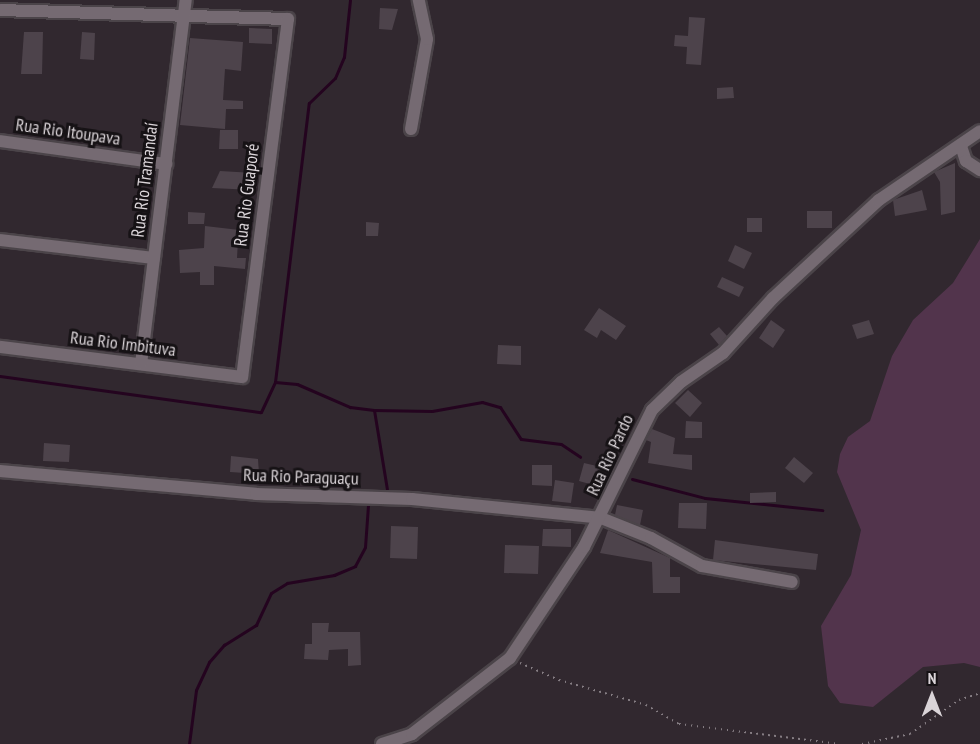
<!DOCTYPE html>
<meta charset="utf-8">
<style>
body{margin:0}
#map{position:relative;width:980px;height:744px;overflow:hidden;background:#31282f;font-family:"PT Sans Narrow",sans-serif}
div>[style]{position:absolute}
.green>*{inset:0;background:#52344c}
.stream>*{height:3px;margin:-1.5px;padding:0 1.5px;transform-origin:1.5px;border-radius:1.5px;background:#24041f}
.building>*{inset:0;background:#4d434b}
.path>*{height:2px;margin-top:-1px;transform-origin:0;background:repeating-linear-gradient(90deg,#857d83 0 1.5px,transparent 0 6px)}
.roads{filter:drop-shadow(2px 0 #4b4449) drop-shadow(-2px 0 #4b4449) drop-shadow(0 2px #4b4449) drop-shadow(0 -2px #4b4449)}
.minor>*{height:12px;margin:-6px;padding:0 6px;transform-origin:6px;border-radius:6px;background:#756a72}
span{translate:-50% -50%;white-space:nowrap;text-align:center;line-height:1.15;-webkit-text-stroke:6px #161215;paint-order:stroke}
.street-label{font-size:18px;color:#dad4d8}
.north{position:absolute;left:902px;top:666px;width:60px;height:60px;-webkit-text-stroke:4px #161215;paint-order:stroke;rotate:0deg;font-size:16px;font-weight:700;line-height:24px;text-align:center;color:#dad4d8}
.north::after{content:'';display:block;margin:auto;width:21px;height:27px;background:#dad4d8;clip-path:polygon(50% 0,100% 100%,50% 72%,0 100%)}
</style>
<div id="map">
<div class="green">
<div style="clip-path:polygon(980px 239px,980px 667px,964px 663px,923px 667px,873px 707px,840px 703px,828px 686px,821px 626px,851px 575px,861px 530px,837px 472px,840px 454px,848px 437px,870px 421px,892px 356px,913px 320px,953px 283px)"></div>
</div>
<div class="stream">
<div style="left:0;top:376px;width:263px;rotate:7.9deg"></div>
<div style="left:261px;top:412px;width:33px;rotate:-65deg"></div>
<div style="left:275px;top:382px;width:281px;rotate:-83.1deg"></div>
<div style="left:309px;top:103px;width:36px;rotate:-44deg"></div>
<div style="left:335px;top:78px;width:23px;rotate:-67deg"></div>
<div style="left:344px;top:57px;width:57px;rotate:-84deg"></div>
<div style="left:275px;top:382px;width:22px;rotate:5deg"></div>
<div style="left:297px;top:384px;width:58px;rotate:23.5deg"></div>
<div style="left:350px;top:407px;width:24px;rotate:7deg"></div>
<div style="left:374px;top:410px;width:80px;rotate:80.7deg"></div>
<div style="left:374px;top:410px;width:58px;rotate:1deg"></div>
<div style="left:432px;top:411px;width:51px;rotate:-10.2deg"></div>
<div style="left:482px;top:402px;width:19px;rotate:16deg"></div>
<div style="left:500px;top:407px;width:38px;rotate:57deg"></div>
<div style="left:521px;top:439px;width:40px;rotate:7.1deg"></div>
<div style="left:561px;top:444px;width:23px;rotate:34deg"></div>
<div style="left:632px;top:479px;width:75px;rotate:14.6deg"></div>
<div style="left:705px;top:498px;width:118px;rotate:5.9deg"></div>
<div style="left:189px;top:744px;width:54px;rotate:-82.6deg"></div>
<div style="left:196px;top:690px;width:31px;rotate:-65deg"></div>
<div style="left:209px;top:662px;width:23px;rotate:-49deg"></div>
<div style="left:224px;top:645px;width:38px;rotate:-32deg"></div>
<div style="left:256px;top:625px;width:35px;rotate:-65deg"></div>
<div style="left:271px;top:593px;width:19px;rotate:-32deg"></div>
<div style="left:287px;top:583px;width:48px;rotate:-9.7deg"></div>
<div style="left:334px;top:575px;width:23px;rotate:-23deg"></div>
<div style="left:355px;top:566px;width:21px;rotate:-62deg"></div>
<div style="left:365px;top:547px;width:42px;rotate:-85.9deg"></div>
</div>
<div class="building">
<div style="clip-path:polygon(380px 8px,398px 9px,392px 30px,379px 29px)"></div>
<div style="clip-path:polygon(689px 17px,705px 18px,701px 65px,686px 64px,687px 47px,674px 46px,675px 35px,688px 36px)"></div>
<div style="clip-path:polygon(249px 28px,272px 29px,272px 44px,249px 43px)"></div>
<div style="clip-path:polygon(24px 32px,43px 32px,42px 74px,21px 74px)"></div>
<div style="clip-path:polygon(82px 32px,95px 33px,94px 60px,80px 59px)"></div>
<div style="clip-path:polygon(190px 38px,243px 42px,241px 71px,225px 69px,223px 100px,243px 101px,243px 109px,226px 109px,225px 129px,180px 125px)"></div>
<div style="clip-path:polygon(733px 87px,734px 98px,717px 99px,717px 88px)"></div>
<div style="clip-path:polygon(220px 130px,238px 130px,238px 149px,219px 149px)"></div>
<div style="clip-path:polygon(955px 163px,955px 212px,941px 215px,940px 182px,934px 172px)"></div>
<div style="clip-path:polygon(220px 171px,254px 173px,253px 190px,212px 188px)"></div>
<div style="clip-path:polygon(922px 190px,927px 210px,895px 216px,893px 200px)"></div>
<div style="clip-path:polygon(807px 211px,832px 211px,832px 228px,807px 228px)"></div>
<div style="clip-path:polygon(188px 212px,205px 213px,204px 224px,188px 224px)"></div>
<div style="clip-path:polygon(747px 218px,762px 218px,762px 232px,747px 232px)"></div>
<div style="clip-path:polygon(366px 222px,379px 223px,378px 236px,366px 236px)"></div>
<div style="clip-path:polygon(205px 226px,248px 231px,248px 240px,238px 240px,237px 258px,246px 258px,245px 269px,214px 266px,214px 285px,200px 285px,200px 272px,180px 273px,179px 250px,204px 248px)"></div>
<div style="clip-path:polygon(735px 245px,752px 253px,744px 269px,728px 261px)"></div>
<div style="clip-path:polygon(722px 277px,744px 287px,739px 297px,717px 287px)"></div>
<div style="clip-path:polygon(599px 308px,626px 326px,616px 340px,601px 330px,597px 338px,584px 330px)"></div>
<div style="clip-path:polygon(771px 320px,785px 330px,773px 348px,759px 338px)"></div>
<div style="clip-path:polygon(869px 320px,874px 334px,857px 339px,852px 325px)"></div>
<div style="clip-path:polygon(719px 327px,727px 336px,719px 345px,710px 334px)"></div>
<div style="clip-path:polygon(498px 345px,521px 346px,521px 365px,497px 364px)"></div>
<div style="clip-path:polygon(688px 390px,702px 403px,690px 417px,675px 403px)"></div>
<div style="clip-path:polygon(686px 421px,702px 422px,702px 438px,685px 438px)"></div>
<div style="clip-path:polygon(652px 429px,675px 438px,673px 454px,692px 455px,692px 470px,648px 463px,651px 442px,646px 440px)"></div>
<div style="clip-path:polygon(44px 443px,70px 445px,69px 462px,43px 461px)"></div>
<div style="clip-path:polygon(231px 456px,258px 459px,259px 474px,230px 472px)"></div>
<div style="clip-path:polygon(794px 457px,813px 473px,804px 483px,785px 468px)"></div>
<div style="clip-path:polygon(584px 463px,601px 467px,598px 477px,607px 479px,604px 488px,579px 481px)"></div>
<div style="clip-path:polygon(532px 465px,552px 465px,552px 486px,532px 485px)"></div>
<div style="clip-path:polygon(555px 480px,574px 483px,571px 503px,552px 501px)"></div>
<div style="clip-path:polygon(776px 492px,776px 502px,750px 503px,750px 493px)"></div>
<div style="clip-path:polygon(679px 503px,707px 503px,706px 529px,678px 528px)"></div>
<div style="clip-path:polygon(617px 505px,643px 510px,640px 525px,615px 515px)"></div>
<div style="clip-path:polygon(391px 526px,418px 527px,417px 559px,390px 558px)"></div>
<div style="clip-path:polygon(543px 529px,571px 529px,571px 547px,542px 546px)"></div>
<div style="clip-path:polygon(608px 530px,670px 558px,670px 577px,680px 577px,680px 593px,653px 593px,652px 562px,600px 553px)"></div>
<div style="clip-path:polygon(715px 540px,818px 554px,816px 570px,713px 560px)"></div>
<div style="clip-path:polygon(505px 545px,539px 546px,538px 574px,504px 573px)"></div>
<div style="clip-path:polygon(312px 623px,329px 623px,328px 632px,360px 632px,361px 665px,348px 666px,348px 649px,329px 650px,328px 660px,304px 659px,305px 644px,312px 644px)"></div>
</div>
<div class="path">
<div style="left:520px;top:663px;width:43px;rotate:23.6deg"></div>
<div style="left:559px;top:680px;width:91px;rotate:16deg"></div>
<div style="left:646px;top:705px;width:38px;rotate:30deg"></div>
<div style="left:679px;top:724px;width:162px;rotate:7.1deg"></div>
<div style="left:862px;top:744px;width:49px;rotate:-11.8deg"></div>
<div style="left:910px;top:734px;width:60px;rotate:-34.8deg"></div>
<div style="left:959px;top:700px;width:22px;rotate:-18deg"></div>
</div>
<div class="roads">
<div class="minor">
<div style="left:0;top:10px;width:288px;rotate:1.8deg"></div>
<div style="left:288px;top:19px;width:361px;rotate:97.3deg"></div>
<div style="left:242px;top:377px;width:244px;rotate:-172.9deg"></div>
<div style="left:411px;top:129px;width:91px;rotate:-79.9deg"></div>
<div style="left:427px;top:39px;width:40px;rotate:-102deg"></div>
<div style="left:0;top:141px;width:168px;rotate:7.9deg"></div>
<div style="left:961px;top:146px;width:16px;rotate:72deg"></div>
<div style="left:966px;top:161px;width:17px;rotate:33deg"></div>
<div style="left:0;top:240px;width:155px;rotate:6.7deg"></div>
<div style="left:141px;top:364px;width:367px;rotate:-83deg"></div>
<div style="left:0;top:471px;width:257px;rotate:5.1deg"></div>
<div style="left:256px;top:494px;width:156px;rotate:1.8deg"></div>
<div style="left:412px;top:499px;width:190px;rotate:5.7deg"></div>
<div style="left:601px;top:518px;width:54px;rotate:21.8deg"></div>
<div style="left:651px;top:538px;width:58px;rotate:28.8deg"></div>
<div style="left:702px;top:566px;width:91px;rotate:10.1deg"></div>
<div style="left:382px;top:744px;width:32px;rotate:-18deg"></div>
<div style="left:412px;top:734px;width:124px;rotate:-37.8deg"></div>
<div style="left:510px;top:658px;width:133px;rotate:-56.3deg"></div>
<div style="left:584px;top:547px;width:153px;rotate:-63.6deg"></div>
<div style="left:652px;top:410px;width:40px;rotate:-44deg"></div>
<div style="left:681px;top:382px;width:51px;rotate:-34.6deg"></div>
<div style="left:723px;top:353px;width:74px;rotate:-47.7deg"></div>
<div style="left:773px;top:298px;width:144px;rotate:-42.8deg"></div>
<div style="left:879px;top:200px;width:122px;rotate:-34.3deg"></div>
</div>
</div>
<div class="street-label">
<span style="left:68px;top:132px;rotate:8deg">Rua Rio Itoupava</span>
<span style="left:145px;top:180px;rotate:-83deg">Rua Rio Tramandaí</span>
<span style="left:247px;top:195px;rotate:-83deg">Rua Rio Guaporé</span>
<span style="left:123px;top:344px;rotate:7deg">Rua Rio Imbituva</span>
<span style="left:610px;top:455px;rotate:-65deg">Rua Rio Pardo</span>
<span style="left:301px;top:477px;rotate:2deg">Rua Rio Paraguaçu</span>
</div>
<div class="north">N</div>
</div>
